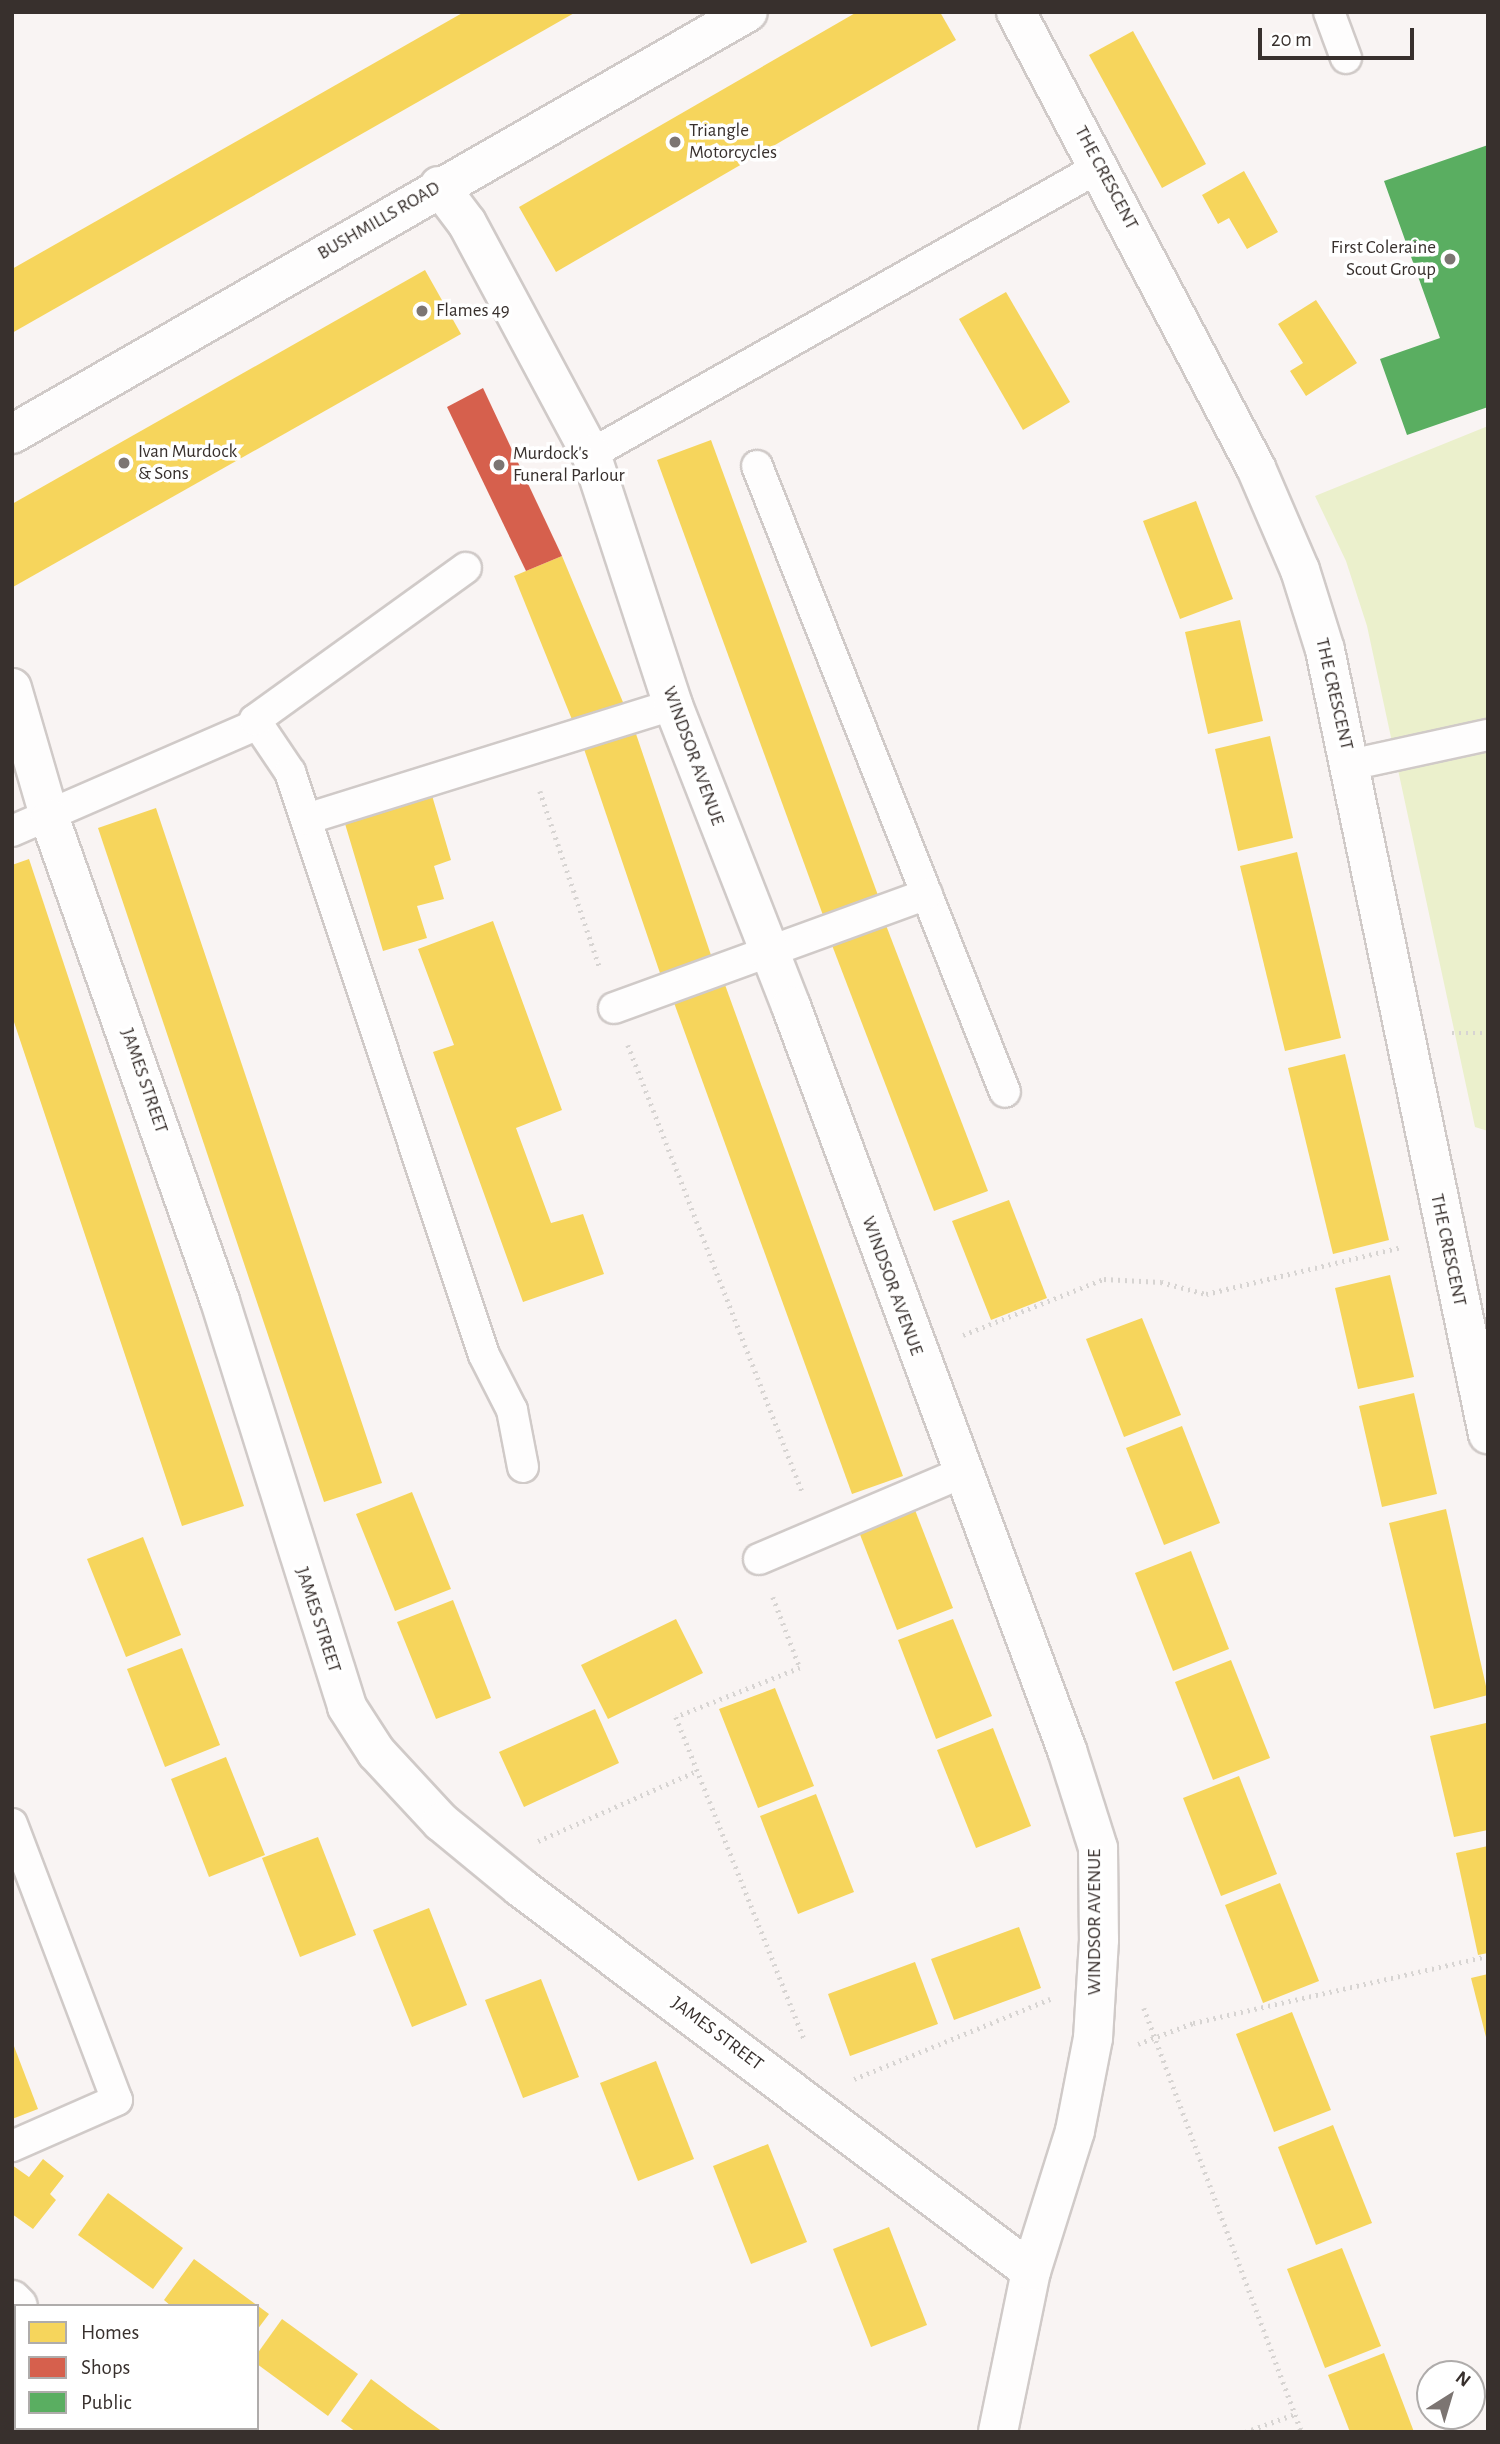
<!DOCTYPE html>
<style>
body{margin:0}
#map{position:relative;width:1500px;height:2444px;overflow:hidden;background:#f9f4f3;font-family:"Alegreya Sans",sans-serif}
div>[style]{position:absolute}
.green>*{inset:0;background:#ebf0cc}
.homes>*{inset:0;background:#f6d55c}
.shops>*{inset:0;background:#d6604d}
.public>*{inset:0;background:#5aae61}
.path>*{height:4.5px;margin-top:-2.25px;transform-origin:0;background:repeating-linear-gradient(90deg,#d7d4d2 0 2px,transparent 0 7px)}
.roads{filter:drop-shadow(2px 0 #d0cac8) drop-shadow(-2px 0 #d0cac8) drop-shadow(0 2px #d0cac8) drop-shadow(0 -2px #d0cac8)}
.service>*{height:30px;margin:-15px;padding:0 15px;transform-origin:15px;border-radius:15px;background:#fefdfd}
.minor>*{height:38px;margin:-19px;padding:0 19px;transform-origin:19px;border-radius:19px;background:#fefdfd}
.secondary>*{height:38px;margin:-19px;padding:0 19px;transform-origin:19px;border-radius:19px;background:#fefdfd}
.dots>*{width:19px;height:19px;translate:-50% -50%;box-sizing:border-box;border:4px solid #fff;border-radius:50%}
span{translate:-50% -50%;white-space:nowrap;text-align:center;line-height:1.15;-webkit-text-stroke:7px #fff;paint-order:stroke}
.poi-label{font-size:19px;color:#38302d}
.left{translate:0 -50%;text-align:left}
.right{translate:-100% -50%;text-align:right}
.street-label{font-size:19px;color:#38302d}
.frame{position:absolute;inset:0;border:14px solid #38302d;pointer-events:none}
.legend{position:absolute;left:14px;top:2304px;width:245px;height:126px;box-sizing:border-box;background:#fff;border:2px solid #afacab;margin:0;padding:9px 12px;list-style:none;font-size:21px;color:#38302d}
.legend li{display:flex;align-items:center;gap:14px;height:35px}
.legend b{width:35px;border:2px solid #afacab}
.north{position:absolute;left:1416px;top:2360px;width:70px;height:70px;box-sizing:border-box;background:#fff;border:2px solid #afacab;border-radius:50%;rotate:37deg;font-size:19px;font-weight:700;line-height:28px;text-align:center;color:#38302d}
.north::after{content:'';display:block;margin:auto;width:24px;height:32px;background:#7c7572;clip-path:polygon(50% 0,100% 100%,50% 72%,0 100%)}
.scale{position:absolute;left:1258px;top:28px;width:156px;height:32px;box-sizing:border-box;border:4px solid #38302d;border-top:0;padding-left:9px;font-size:21px;line-height:24px;white-space:nowrap;color:#38302d;-webkit-text-stroke:5px #fff;paint-order:stroke}
</style>
<div id="map">
<div class="green">
<div style="clip-path:polygon(1488px 426px,1488px 1131px,1475px 1127px,1367px 626px,1346px 561px,1315px 496px)"></div>
</div>
<div class="homes">
<div style="clip-path:polygon(464px 12px,576px 12px,12px 333px,12px 269px)"></div>
<div style="clip-path:polygon(857px 12px,940px 12px,956px 40px,556px 272px,519px 207px)"></div>
<div style="clip-path:polygon(1133px 31px,1206px 164px,1162px 188px,1089px 55px)"></div>
<div style="clip-path:polygon(1244px 171px,1278px 232px,1247px 249px,1229px 218px,1218px 224px,1202px 195px)"></div>
<div style="clip-path:polygon(425px 270px,461px 334px,13px 587px,12px 504px)"></div>
<div style="clip-path:polygon(1006px 292px,1070px 402px,1023px 430px,959px 319px)"></div>
<div style="clip-path:polygon(1316px 300px,1357px 363px,1306px 396px,1290px 371px,1303px 363px,1278px 324px)"></div>
<div style="clip-path:polygon(711px 440px,879px 898px,824px 918px,657px 460px)"></div>
<div style="clip-path:polygon(1196px 501px,1233px 599px,1180px 619px,1143px 521px)"></div>
<div style="clip-path:polygon(562px 556px,625px 707px,575px 727px,514px 576px)"></div>
<div style="clip-path:polygon(1240px 620px,1263px 721px,1208px 734px,1185px 632px)"></div>
<div style="clip-path:polygon(634px 728px,713px 961px,662px 979px,583px 746px)"></div>
<div style="clip-path:polygon(1270px 736px,1293px 838px,1238px 851px,1215px 749px)"></div>
<div style="clip-path:polygon(431px 792px,451px 860px,434px 866px,444px 899px,417px 906px,427px 938px,383px 951px,343px 817px)"></div>
<div style="clip-path:polygon(156px 808px,382px 1483px,324px 1502px,98px 828px)"></div>
<div style="clip-path:polygon(1297px 852px,1341px 1038px,1285px 1051px,1240px 866px)"></div>
<div style="clip-path:polygon(29px 859px,244px 1506px,182px 1526px,12px 1016px,12px 865px)"></div>
<div style="clip-path:polygon(884px 920px,988px 1191px,934px 1211px,830px 940px)"></div>
<div style="clip-path:polygon(493px 921px,562px 1110px,516px 1128px,551px 1223px,583px 1214px,604px 1274px,523px 1302px,433px 1052px,454px 1045px,418px 949px)"></div>
<div style="clip-path:polygon(724px 982px,903px 1476px,852px 1494px,673px 1000px)"></div>
<div style="clip-path:polygon(1345px 1054px,1389px 1240px,1333px 1254px,1288px 1068px)"></div>
<div style="clip-path:polygon(1009px 1200px,1047px 1298px,991px 1320px,952px 1221px)"></div>
<div style="clip-path:polygon(1390px 1275px,1414px 1377px,1358px 1389px,1335px 1288px)"></div>
<div style="clip-path:polygon(1142px 1318px,1181px 1415px,1124px 1437px,1086px 1339px)"></div>
<div style="clip-path:polygon(1414px 1393px,1437px 1494px,1382px 1507px,1359px 1406px)"></div>
<div style="clip-path:polygon(1182px 1426px,1220px 1523px,1164px 1545px,1126px 1448px)"></div>
<div style="clip-path:polygon(412px 1492px,451px 1589px,395px 1611px,356px 1514px)"></div>
<div style="clip-path:polygon(1446px 1509px,1488px 1695px,1434px 1709px,1389px 1523px)"></div>
<div style="clip-path:polygon(915px 1510px,953px 1608px,897px 1630px,859px 1532px)"></div>
<div style="clip-path:polygon(143px 1537px,181px 1635px,126px 1657px,87px 1559px)"></div>
<div style="clip-path:polygon(1191px 1551px,1229px 1649px,1173px 1671px,1135px 1573px)"></div>
<div style="clip-path:polygon(453px 1600px,491px 1698px,436px 1719px,397px 1622px)"></div>
<div style="clip-path:polygon(676px 1619px,703px 1673px,608px 1719px,581px 1665px)"></div>
<div style="clip-path:polygon(953px 1619px,992px 1716px,936px 1739px,898px 1640px)"></div>
<div style="clip-path:polygon(182px 1648px,220px 1745px,165px 1767px,127px 1669px)"></div>
<div style="clip-path:polygon(1231px 1660px,1270px 1758px,1213px 1780px,1175px 1682px)"></div>
<div style="clip-path:polygon(775px 1688px,814px 1786px,758px 1808px,719px 1709px)"></div>
<div style="clip-path:polygon(595px 1709px,619px 1763px,524px 1807px,499px 1752px)"></div>
<div style="clip-path:polygon(1486px 1723px,1488px 1830px,1454px 1837px,1430px 1736px)"></div>
<div style="clip-path:polygon(993px 1728px,1031px 1826px,976px 1848px,937px 1750px)"></div>
<div style="clip-path:polygon(226px 1757px,265px 1855px,209px 1877px,171px 1779px)"></div>
<div style="clip-path:polygon(1239px 1776px,1277px 1874px,1221px 1896px,1183px 1798px)"></div>
<div style="clip-path:polygon(816px 1794px,854px 1892px,798px 1914px,760px 1816px)"></div>
<div style="clip-path:polygon(318px 1837px,356px 1935px,300px 1957px,262px 1858px)"></div>
<div style="clip-path:polygon(1488px 1846px,1488px 1953px,1478px 1955px,1456px 1853px)"></div>
<div style="clip-path:polygon(1280px 1883px,1319px 1981px,1263px 2003px,1225px 1905px)"></div>
<div style="clip-path:polygon(429px 1908px,467px 2005px,412px 2027px,373px 1930px)"></div>
<div style="clip-path:polygon(1019px 1927px,1041px 1988px,954px 2020px,931px 1959px)"></div>
<div style="clip-path:polygon(915px 1962px,938px 2024px,850px 2056px,828px 1994px)"></div>
<div style="clip-path:polygon(1488px 1974px,1488px 2041px,1487px 2041px,1471px 1978px)"></div>
<div style="clip-path:polygon(541px 1979px,579px 2077px,523px 2098px,485px 2000px)"></div>
<div style="clip-path:polygon(1292px 2012px,1331px 2110px,1274px 2132px,1236px 2034px)"></div>
<div style="clip-path:polygon(12px 2041px,38px 2109px,12px 2119px)"></div>
<div style="clip-path:polygon(656px 2061px,694px 2159px,638px 2181px,600px 2083px)"></div>
<div style="clip-path:polygon(1333px 2125px,1372px 2223px,1316px 2245px,1278px 2147px)"></div>
<div style="clip-path:polygon(768px 2144px,807px 2242px,751px 2264px,713px 2166px)"></div>
<div style="clip-path:polygon(43px 2159px,64px 2176px,50px 2194px,56px 2200px,33px 2229px,12px 2214px,12px 2165px,29px 2177px)"></div>
<div style="clip-path:polygon(108px 2193px,183px 2248px,153px 2289px,78px 2235px)"></div>
<div style="clip-path:polygon(889px 2227px,927px 2325px,871px 2347px,833px 2249px)"></div>
<div style="clip-path:polygon(1342px 2248px,1381px 2346px,1325px 2368px,1287px 2269px)"></div>
<div style="clip-path:polygon(194px 2259px,269px 2314px,257px 2330px,257px 2306px,171px 2306px,164px 2300px)"></div>
<div style="clip-path:polygon(282px 2319px,358px 2374px,328px 2416px,257px 2364px,257px 2354px)"></div>
<div style="clip-path:polygon(1384px 2353px,1414px 2432px,1350px 2432px,1328px 2375px)"></div>
<div style="clip-path:polygon(371px 2379px,408px 2407px,443px 2432px,356px 2432px,341px 2421px)"></div>
</div>
<div class="shops">
<div style="clip-path:polygon(483px 388px,562px 556px,526px 571px,447px 407px)"></div>
</div>
<div class="public">
<div style="clip-path:polygon(1488px 145px,1488px 407px,1407px 435px,1380px 359px,1440px 338px,1384px 181px)"></div>
</div>
<div class="path">
<div style="left:540px;top:791px;width:187px;rotate:71.3deg"></div>
<div style="left:1452px;top:1033px;width:36px"></div>
<div style="left:628px;top:1045px;width:482px;rotate:68.7deg"></div>
<div style="left:963px;top:1335px;width:152px;rotate:-21.7deg"></div>
<div style="left:1104px;top:1279px;width:57px;rotate:3deg"></div>
<div style="left:1161px;top:1282px;width:47px;rotate:14.9deg"></div>
<div style="left:1206px;top:1294px;width:202px;rotate:-13.5deg"></div>
<div style="left:773px;top:1597px;width:76px;rotate:69.2deg"></div>
<div style="left:800px;top:1668px;width:133px;rotate:158.4deg"></div>
<div style="left:676px;top:1717px;width:349px;rotate:68.3deg"></div>
<div style="left:538px;top:1841px;width:174px;rotate:-23.8deg"></div>
<div style="left:1144px;top:2008px;width:452px;rotate:69.6deg"></div>
<div style="left:1138px;top:2044px;width:59px;rotate:-20.9deg"></div>
<div style="left:1193px;top:2023px;width:303px;rotate:-12.8deg"></div>
<div style="left:854px;top:2079px;width:212px;rotate:-22.2deg"></div>
<div style="left:1245px;top:2432px;width:53px;rotate:-19.8deg"></div>
</div>
<div class="roads">
<div class="service">
<div style="left:1329px;top:12px;width:49px;rotate:69.7deg"></div>
<div style="left:591px;top:454px;width:586px;rotate:-29.45deg"></div>
<div style="left:757px;top:466px;width:673px;rotate:68.39deg"></div>
<div style="left:255px;top:720px;width:63px;rotate:56.1deg"></div>
<div style="left:290px;top:772px;width:614px;rotate:71.59deg"></div>
<div style="left:484px;top:1355px;width:62px;rotate:63deg"></div>
<div style="left:512px;top:1410px;width:58px;rotate:79.1deg"></div>
<div style="left:1350px;top:765px;width:141px;rotate:-12.3deg"></div>
<div style="left:306px;top:819px;width:384px;rotate:-17.3deg"></div>
<div style="left:12px;top:831px;width:264px;rotate:-23.5deg"></div>
<div style="left:254px;top:726px;width:6px;rotate:-81deg"></div>
<div style="left:255px;top:720px;width:260px;rotate:-35.8deg"></div>
<div style="left:614px;top:1008px;width:333px;rotate:-20deg"></div>
<div style="left:759px;top:1559px;width:220px;rotate:-23deg"></div>
<div style="left:12px;top:1824px;width:295px;rotate:69.2deg"></div>
<div style="left:117px;top:2100px;width:115px;rotate:156.3deg"></div>
</div>
<div class="minor">
<div style="left:1016px;top:12px;width:515px;rotate:62.24deg"></div>
<div style="left:1256px;top:468px;width:111px;rotate:66.7deg"></div>
<div style="left:1300px;top:570px;width:84px;rotate:72.6deg"></div>
<div style="left:1325px;top:650px;width:801px;rotate:78.26deg"></div>
<div style="left:439px;top:186px;width:46px;rotate:52.9deg"></div>
<div style="left:467px;top:223px;width:262px;rotate:61.8deg"></div>
<div style="left:591px;top:454px;width:264px;rotate:71.9deg"></div>
<div style="left:673px;top:705px;width:323px;rotate:68.6deg"></div>
<div style="left:791px;top:1006px;width:794px;rotate:69.65deg"></div>
<div style="left:1067px;top:1750px;width:103px;rotate:72.4deg"></div>
<div style="left:1098px;top:1848px;width:92px;rotate:89.4deg"></div>
<div style="left:1099px;top:1940px;width:98px;rotate:93.5deg"></div>
<div style="left:1093px;top:2038px;width:95px;rotate:101deg"></div>
<div style="left:1075px;top:2131px;width:147px;rotate:107.4deg"></div>
<div style="left:1031px;top:2271px;width:164px;rotate:101.6deg"></div>
<div style="left:12px;top:688px;width:136px;rotate:73.8deg"></div>
<div style="left:50px;top:819px;width:511px;rotate:70.57deg"></div>
<div style="left:220px;top:1301px;width:425px;rotate:72.6deg"></div>
<div style="left:347px;top:1707px;width:54px;rotate:57.2deg"></div>
<div style="left:376px;top:1752px;width:96px;rotate:47.1deg"></div>
<div style="left:441px;top:1822px;width:102px;rotate:39.4deg"></div>
<div style="left:520px;top:1887px;width:639px;rotate:36.92deg"></div>
</div>
<div class="secondary">
<div style="left:12px;top:434px;width:848px;rotate:-29.83deg"></div>
<div style="left:12px;top:2300px;width:8px;rotate:45deg"></div>
<div style="left:176px;top:2428px;width:6px;rotate:45deg"></div>
</div>
</div>
<div class="dots">
<div style="left:675px;top:142px;background:#7c7572"></div>
<div style="left:1450px;top:259px;background:#7c7572"></div>
<div style="left:422px;top:311px;background:#7c7572"></div>
<div style="left:124px;top:463px;background:#7c7572"></div>
<div style="left:499px;top:465px;background:#7c7572"></div>
</div>
<div class="poi-label">
<span class="left" style="left:689px;top:142px">Triangle<br>Motorcycles</span>
<span class="right" style="left:1436px;top:259px">First Coleraine<br>Scout Group</span>
<span class="left" style="left:436px;top:311px">Flames 49</span>
<span class="left" style="left:138px;top:463px">Ivan Murdock<br>&amp; Sons</span>
<span class="left" style="left:513px;top:465px">Murdock's<br>Funeral Parlour</span>
</div>
<div class="street-label">
<span style="left:1106px;top:178px;rotate:62deg">THE CRESCENT</span>
<span style="left:379px;top:221px;rotate:-30deg">BUSHMILLS ROAD</span>
<span style="left:1334px;top:694px;rotate:77deg">THE CRESCENT</span>
<span style="left:693px;top:756px;rotate:70deg">WINDSOR AVENUE</span>
<span style="left:144px;top:1081px;rotate:71deg">JAMES STREET</span>
<span style="left:1448px;top:1250px;rotate:78deg">THE CRESCENT</span>
<span style="left:892px;top:1286px;rotate:70deg">WINDSOR AVENUE</span>
<span style="left:318px;top:1620px;rotate:72deg">JAMES STREET</span>
<span style="left:1095px;top:1922px;rotate:-90deg">WINDSOR AVENUE</span>
<span style="left:717px;top:2034px;rotate:37deg">JAMES STREET</span>
</div>
<div class="frame"></div>
<ul class="legend">
<li><b style="height:19px;background:#f6d55c"></b>Homes</li>
<li><b style="height:19px;background:#d6604d"></b>Shops</li>
<li><b style="height:19px;background:#5aae61"></b>Public</li>
</ul>
<div class="north">N</div>
<div class="scale">20 m</div>
</div>
